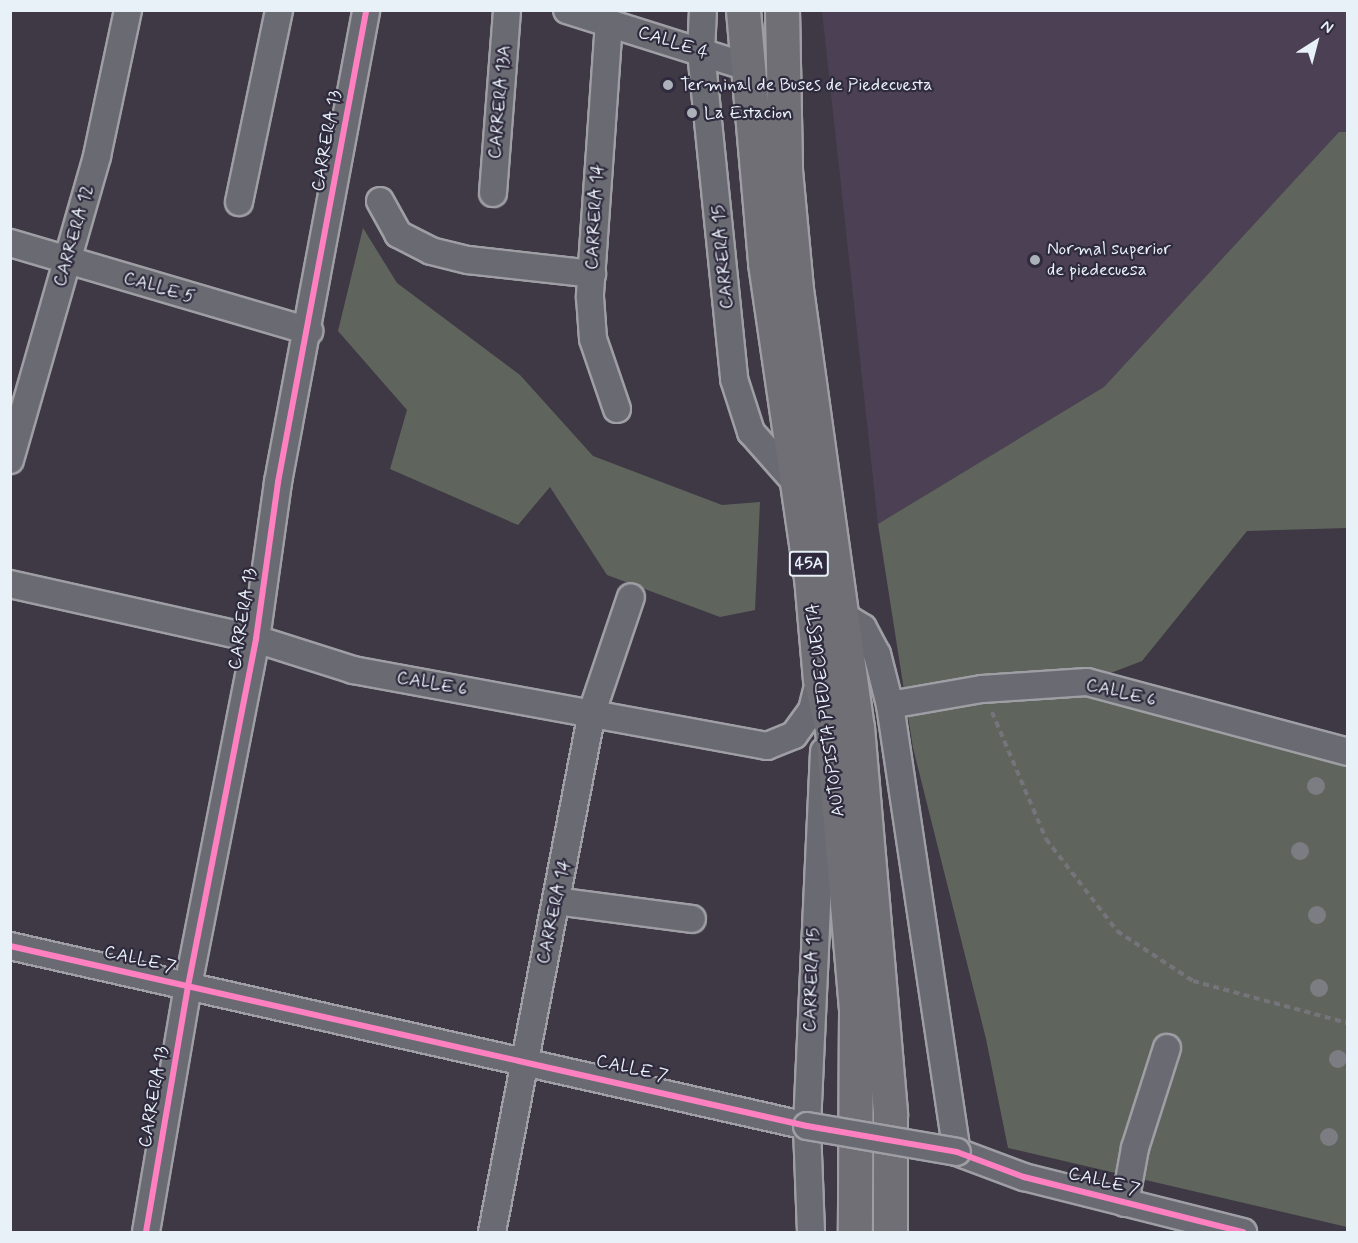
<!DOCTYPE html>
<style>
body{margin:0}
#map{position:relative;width:1358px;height:1243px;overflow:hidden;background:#3e3944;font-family:Mynerve,sans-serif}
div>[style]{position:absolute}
.built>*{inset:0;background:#4c4154}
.green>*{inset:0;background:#5f655c}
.path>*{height:4px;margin-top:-2px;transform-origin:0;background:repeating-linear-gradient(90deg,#74747a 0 6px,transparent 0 10.5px)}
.roads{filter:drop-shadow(2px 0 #9e9ea4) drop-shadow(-2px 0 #9e9ea4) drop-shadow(0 2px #9e9ea4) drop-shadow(0 -2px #9e9ea4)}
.minor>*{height:26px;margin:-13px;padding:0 13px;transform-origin:13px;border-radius:13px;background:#6a6b72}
.highway>*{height:33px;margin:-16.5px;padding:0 16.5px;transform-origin:16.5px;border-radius:16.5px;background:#6f6f75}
.bridges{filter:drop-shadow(2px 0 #9e9ea4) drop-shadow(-2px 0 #9e9ea4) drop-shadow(0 2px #9e9ea4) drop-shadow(0 -2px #9e9ea4)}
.minor-bridge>*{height:26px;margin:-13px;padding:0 13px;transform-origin:13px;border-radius:13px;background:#6a6b72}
.cycleway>*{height:6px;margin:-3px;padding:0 3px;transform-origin:3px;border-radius:3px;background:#ff80c0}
.trees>*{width:18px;height:18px;margin:-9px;border-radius:50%;background:#7b7d82}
.dots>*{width:16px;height:16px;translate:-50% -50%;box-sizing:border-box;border:3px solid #2f2a3d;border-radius:50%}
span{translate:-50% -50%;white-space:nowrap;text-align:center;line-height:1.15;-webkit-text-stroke:4.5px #2f2a3d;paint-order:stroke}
.shield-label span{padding:2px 4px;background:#2f2a3d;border:2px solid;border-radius:4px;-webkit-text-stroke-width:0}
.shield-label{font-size:16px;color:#e8f1f8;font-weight:700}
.street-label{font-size:18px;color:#e8f1f8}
.poi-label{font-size:18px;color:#e8f1f8}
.left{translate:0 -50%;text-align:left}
.frame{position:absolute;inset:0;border:12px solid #e8f1f8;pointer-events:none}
.north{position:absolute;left:1286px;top:12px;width:60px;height:60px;-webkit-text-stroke:4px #2f2a3d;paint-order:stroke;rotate:36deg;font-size:16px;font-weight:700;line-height:24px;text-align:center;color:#e8f1f8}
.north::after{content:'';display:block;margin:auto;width:21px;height:27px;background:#e8f1f8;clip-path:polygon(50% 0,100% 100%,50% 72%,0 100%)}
</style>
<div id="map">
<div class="built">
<div style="clip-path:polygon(822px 11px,1347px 11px,1347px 132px,1339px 132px,1104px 387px,878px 524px)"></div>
</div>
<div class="green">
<div style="clip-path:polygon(1339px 132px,1347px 132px,1347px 528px,1247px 531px,1142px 661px,1087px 682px,1347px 762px,1347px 1227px,1008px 1148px,986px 1039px,913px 748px,878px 524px,1104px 387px)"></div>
<div style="clip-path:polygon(363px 228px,397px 283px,520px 375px,593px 456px,722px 505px,760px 502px,755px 610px,720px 617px,607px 575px,550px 487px,518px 525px,390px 469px,407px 410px,338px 331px)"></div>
</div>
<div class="path">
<div style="left:992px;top:712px;width:138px;rotate:67deg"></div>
<div style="left:1046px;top:839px;width:116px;rotate:52.3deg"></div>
<div style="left:1117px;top:931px;width:91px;rotate:33.3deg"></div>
<div style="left:1193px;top:981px;width:161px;rotate:15.2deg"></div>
</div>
<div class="roads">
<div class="minor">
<div style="left:567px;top:10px;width:187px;rotate:17.5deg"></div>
<div style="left:703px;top:10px;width:42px;rotate:92.7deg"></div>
<div style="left:701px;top:52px;width:329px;rotate:84.2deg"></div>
<div style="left:734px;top:379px;width:56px;rotate:72.2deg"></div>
<div style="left:751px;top:432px;width:69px;rotate:48.5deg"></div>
<div style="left:609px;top:22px;width:276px;rotate:94deg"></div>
<div style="left:590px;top:297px;width:42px;rotate:85.9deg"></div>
<div style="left:593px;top:339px;width:74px;rotate:71.1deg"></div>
<div style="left:493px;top:193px;width:184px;rotate:-85.6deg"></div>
<div style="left:380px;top:201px;width:38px;rotate:61deg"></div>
<div style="left:398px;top:234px;width:37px;rotate:27deg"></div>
<div style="left:431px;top:251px;width:38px;rotate:14deg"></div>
<div style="left:468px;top:260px;width:125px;rotate:6.4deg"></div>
<div style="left:239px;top:202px;width:196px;rotate:-78.2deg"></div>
<div style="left:10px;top:243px;width:312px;rotate:16.4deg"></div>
<div style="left:10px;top:460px;width:316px;rotate:-74deg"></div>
<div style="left:97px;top:156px;width:149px;rotate:-78deg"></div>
<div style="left:10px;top:584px;width:252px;rotate:12.6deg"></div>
<div style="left:256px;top:639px;width:102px;rotate:17.7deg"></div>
<div style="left:353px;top:670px;width:421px;rotate:10.4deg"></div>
<div style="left:767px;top:746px;width:29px;rotate:-22deg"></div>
<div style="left:794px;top:735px;width:31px;rotate:-54deg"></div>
<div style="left:812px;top:710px;width:32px;rotate:-76deg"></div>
<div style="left:845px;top:617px;width:21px;rotate:31deg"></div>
<div style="left:863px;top:628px;width:30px;rotate:62deg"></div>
<div style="left:877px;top:654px;width:53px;rotate:75.7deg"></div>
<div style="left:890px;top:705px;width:452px;rotate:81.5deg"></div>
<div style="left:957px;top:1152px;width:72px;rotate:20.5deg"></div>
<div style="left:1024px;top:1177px;width:226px;rotate:14.1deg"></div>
<div style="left:890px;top:705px;width:93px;rotate:-9.9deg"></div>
<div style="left:982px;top:689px;width:105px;rotate:-3.8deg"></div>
<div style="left:1087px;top:682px;width:270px;rotate:15deg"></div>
<div style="left:556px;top:901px;width:137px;rotate:7.5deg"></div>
<div style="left:10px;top:946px;width:817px;rotate:12.73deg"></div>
<div style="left:1125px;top:1203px;width:56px;rotate:-79.7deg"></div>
<div style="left:1135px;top:1148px;width:105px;rotate:-72.3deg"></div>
<div style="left:146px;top:1232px;width:250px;rotate:-80.3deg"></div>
<div style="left:188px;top:986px;width:354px;rotate:-78.9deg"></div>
<div style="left:256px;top:639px;width:159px;rotate:-82deg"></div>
<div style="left:278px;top:482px;width:480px;rotate:-79.4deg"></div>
<div style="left:492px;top:1232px;width:530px;rotate:-79.11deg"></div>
<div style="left:592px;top:712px;width:121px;rotate:-71.3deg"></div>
<div style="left:811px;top:1232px;width:106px;rotate:-92.2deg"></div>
<div style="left:807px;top:1126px;width:375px;rotate:-87.4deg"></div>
</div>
<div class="highway">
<div style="left:743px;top:10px;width:254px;rotate:85deg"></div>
<div style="left:765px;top:263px;width:317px;rotate:81.7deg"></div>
<div style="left:811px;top:577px;width:102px;rotate:85deg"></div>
<div style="left:820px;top:679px;width:51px;rotate:76.5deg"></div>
<div style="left:832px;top:729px;width:283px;rotate:85.1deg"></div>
<div style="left:856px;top:1011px;width:221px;rotate:90.3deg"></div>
<div style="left:782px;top:10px;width:160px;rotate:88.9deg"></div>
<div style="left:785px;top:170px;width:120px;rotate:84.7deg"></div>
<div style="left:796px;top:289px;width:442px;rotate:82.1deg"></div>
<div style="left:857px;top:727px;width:389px;rotate:85.1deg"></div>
<div style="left:890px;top:1115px;width:117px;rotate:90deg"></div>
</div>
</div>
<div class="bridges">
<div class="minor-bridge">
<div style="left:807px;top:1126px;width:152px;rotate:9.8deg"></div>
</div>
</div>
<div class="cycleway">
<div style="left:10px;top:946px;width:817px;rotate:12.73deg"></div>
<div style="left:807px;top:1126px;width:152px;rotate:9.8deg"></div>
<div style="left:957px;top:1152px;width:72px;rotate:20.5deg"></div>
<div style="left:1024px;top:1177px;width:226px;rotate:14.1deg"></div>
<div style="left:146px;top:1232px;width:250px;rotate:-80.3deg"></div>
<div style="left:188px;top:986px;width:354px;rotate:-78.9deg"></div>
<div style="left:256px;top:639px;width:159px;rotate:-82deg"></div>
<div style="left:278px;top:482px;width:480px;rotate:-79.4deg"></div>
</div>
<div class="trees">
<div style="left:1316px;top:786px"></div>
<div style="left:1300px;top:851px"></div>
<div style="left:1317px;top:915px"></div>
<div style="left:1319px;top:988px"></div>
<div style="left:1338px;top:1059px"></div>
<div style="left:1329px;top:1137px"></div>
</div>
<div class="dots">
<div style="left:668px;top:85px;background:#acb1b9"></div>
<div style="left:692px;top:113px;background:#acb1b9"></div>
<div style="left:1035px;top:260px;background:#acb1b9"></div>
</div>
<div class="shield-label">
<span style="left:809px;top:564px">45A</span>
</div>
<div class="street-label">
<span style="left:673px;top:43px;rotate:18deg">CALLE 4</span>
<span style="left:500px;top:102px;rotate:-85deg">CARRERA 13A</span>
<span style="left:327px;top:141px;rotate:-80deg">CARRERA 13</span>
<span style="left:595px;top:217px;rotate:-87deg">CARRERA 14</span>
<span style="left:74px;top:236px;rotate:-74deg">CARRERA 12</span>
<span style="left:723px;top:257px;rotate:-95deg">CARRERA 15</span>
<span style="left:159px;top:288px;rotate:16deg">CALLE 5</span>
<span style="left:243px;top:619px;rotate:-81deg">CARRERA 13</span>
<span style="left:432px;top:684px;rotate:10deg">CALLE 6</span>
<span style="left:1121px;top:693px;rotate:13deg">CALLE 6</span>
<span style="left:826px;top:710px;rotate:-97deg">AUTOPISTA PIEDECUESTA</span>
<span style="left:554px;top:912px;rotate:-78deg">CARRERA 14</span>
<span style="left:140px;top:960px;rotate:13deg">CALLE 7</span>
<span style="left:812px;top:980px;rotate:-88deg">CARRERA 15</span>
<span style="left:632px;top:1069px;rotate:13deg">CALLE 7</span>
<span style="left:154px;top:1097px;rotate:-80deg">CARRERA 13</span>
<span style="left:1104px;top:1182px;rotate:14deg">CALLE 7</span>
</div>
<div class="poi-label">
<span class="left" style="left:680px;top:85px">Terminal de Buses de Piedecuesta</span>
<span class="left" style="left:704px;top:113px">La Estacion</span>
<span class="left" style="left:1047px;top:260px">Normal superior<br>de piedecuesa</span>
</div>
<div class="frame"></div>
<div class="north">N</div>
</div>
